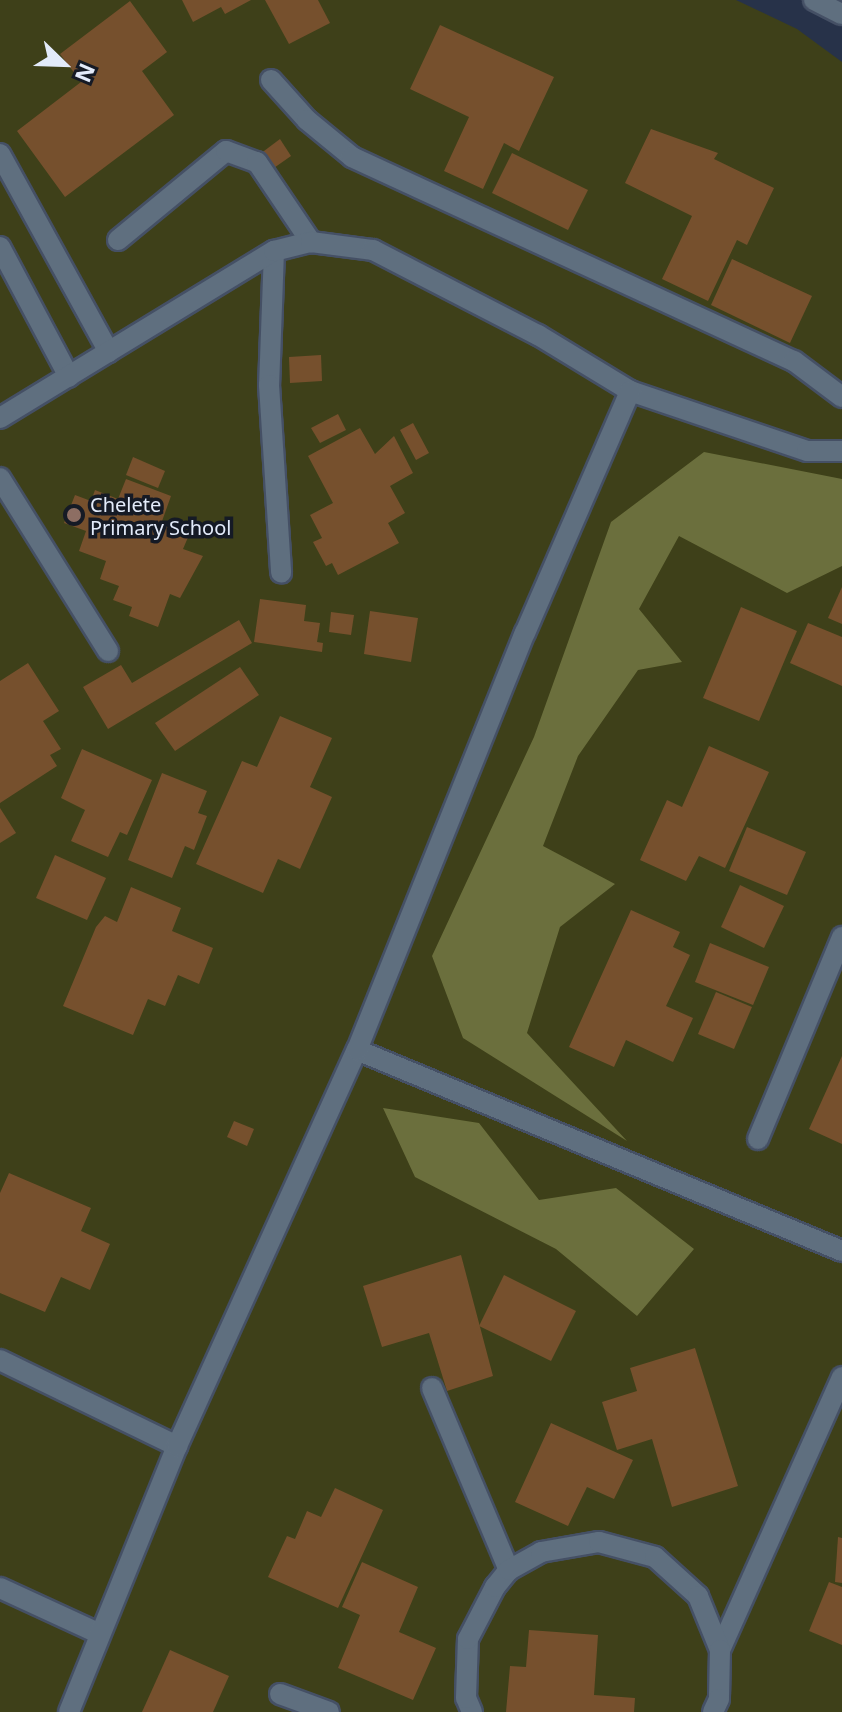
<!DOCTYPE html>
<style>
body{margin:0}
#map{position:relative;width:842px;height:1712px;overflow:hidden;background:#273249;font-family:"Noto Sans",sans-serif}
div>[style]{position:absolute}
.green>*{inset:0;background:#3e4019}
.forest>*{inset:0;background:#6b6f3d}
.building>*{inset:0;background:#76502d}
.roads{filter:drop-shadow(2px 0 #455065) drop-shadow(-2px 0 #455065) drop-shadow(0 2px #455065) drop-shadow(0 -2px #455065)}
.service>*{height:20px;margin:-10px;padding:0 10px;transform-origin:10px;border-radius:10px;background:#5f6f7f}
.minor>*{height:20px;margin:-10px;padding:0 10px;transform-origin:10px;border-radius:10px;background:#5f6f7f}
.dots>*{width:22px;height:22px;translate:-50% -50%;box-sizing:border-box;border:4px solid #151a25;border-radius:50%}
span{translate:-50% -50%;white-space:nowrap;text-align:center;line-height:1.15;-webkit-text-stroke:7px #151a25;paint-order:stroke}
.poi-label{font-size:20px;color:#e3ebfa}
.left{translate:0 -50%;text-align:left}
.north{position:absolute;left:24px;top:24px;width:80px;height:80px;-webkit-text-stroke:6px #151a25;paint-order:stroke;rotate:113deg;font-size:22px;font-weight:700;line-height:32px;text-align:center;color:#e3ebfa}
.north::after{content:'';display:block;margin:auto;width:28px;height:36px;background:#e3ebfa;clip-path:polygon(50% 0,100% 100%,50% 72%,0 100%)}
</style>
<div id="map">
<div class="green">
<div style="clip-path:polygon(0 0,736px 0,797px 29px,842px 62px,842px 1712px,0 1712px)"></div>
</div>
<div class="forest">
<div style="clip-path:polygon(704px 452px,842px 479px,842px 566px,787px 593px,679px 536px,639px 609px,682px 662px,638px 670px,578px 756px,543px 846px,615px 884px,560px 927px,527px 1033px,627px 1141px,463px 1038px,432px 956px,534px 737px,611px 522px)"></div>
<div style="clip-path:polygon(383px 1108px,479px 1123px,539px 1200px,616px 1188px,694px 1249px,637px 1316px,556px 1249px,415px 1177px)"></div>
</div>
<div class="building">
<div style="clip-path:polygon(182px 0,251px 0,225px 14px,221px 7px,193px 22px)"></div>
<div style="clip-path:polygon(265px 0,318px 0,330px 23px,289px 44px)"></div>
<div style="clip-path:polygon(130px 1px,167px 52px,142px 71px,174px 115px,65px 197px,17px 131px,81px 82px,60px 54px)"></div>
<div style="clip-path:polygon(440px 25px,554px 77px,519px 151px,504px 143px,483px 189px,444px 171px,469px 117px,410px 89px)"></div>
<div style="clip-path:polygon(651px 129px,718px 153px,714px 159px,774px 188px,747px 245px,737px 240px,708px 301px,662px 279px,692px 216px,625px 183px)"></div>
<div style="clip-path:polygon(280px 139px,291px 156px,271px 170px,260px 154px)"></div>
<div style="clip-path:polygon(512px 153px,588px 190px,568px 230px,492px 193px)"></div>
<div style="clip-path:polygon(732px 259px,812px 296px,790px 343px,711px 305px)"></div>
<div style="clip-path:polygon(321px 355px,322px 381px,290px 383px,289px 357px)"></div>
<div style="clip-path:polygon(338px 414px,346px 430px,320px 443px,311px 428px)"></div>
<div style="clip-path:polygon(413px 423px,429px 453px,416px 460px,400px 430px)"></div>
<div style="clip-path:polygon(360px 428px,375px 454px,394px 436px,413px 473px,390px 486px,405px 513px,388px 523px,399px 543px,338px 575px,332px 563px,326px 566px,313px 542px,322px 538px,310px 515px,333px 503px,308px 456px)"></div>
<div style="clip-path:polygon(133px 457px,165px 471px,158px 488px,126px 475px)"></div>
<div style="clip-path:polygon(126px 479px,171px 496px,161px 524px,189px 535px,183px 549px,203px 556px,180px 598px,170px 594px,158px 627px,129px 616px,132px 607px,113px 600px,119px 586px,100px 579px,106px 561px,79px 551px,86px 531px,64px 523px,75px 495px,91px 501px,95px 490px,118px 499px)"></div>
<div style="clip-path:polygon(842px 587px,842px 624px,828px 618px)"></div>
<div style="clip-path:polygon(260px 599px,306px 605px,304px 621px,320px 623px,317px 642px,323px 643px,322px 652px,254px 642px)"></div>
<div style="clip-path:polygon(741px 607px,797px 631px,759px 721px,703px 698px)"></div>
<div style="clip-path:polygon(370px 611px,418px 618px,411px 662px,364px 654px)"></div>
<div style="clip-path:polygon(331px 612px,354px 615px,351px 635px,329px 632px)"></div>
<div style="clip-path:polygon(239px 620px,252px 643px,108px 729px,83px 687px,121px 665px,132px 683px)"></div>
<div style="clip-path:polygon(808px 623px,842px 637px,842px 686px,790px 663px)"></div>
<div style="clip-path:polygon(28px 663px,59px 711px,43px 721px,61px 749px,50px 755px,57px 766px,0 803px,0 681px)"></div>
<div style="clip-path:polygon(240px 667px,259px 695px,175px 751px,155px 723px)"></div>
<div style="clip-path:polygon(280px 716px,332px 738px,310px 787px,332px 797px,300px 869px,278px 859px,263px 893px,196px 864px,242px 761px,257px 767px)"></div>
<div style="clip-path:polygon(709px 746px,769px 772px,725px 868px,699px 856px,686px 881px,640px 860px,667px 800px,682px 807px)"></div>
<div style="clip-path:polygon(82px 749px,152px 780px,127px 835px,120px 832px,108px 857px,71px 841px,85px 810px,61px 798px)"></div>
<div style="clip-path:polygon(162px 773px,207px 791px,198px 813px,207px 816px,194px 850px,185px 846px,172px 878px,128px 860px)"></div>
<div style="clip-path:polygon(0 808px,16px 833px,0 843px)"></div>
<div style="clip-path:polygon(747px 827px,806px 852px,787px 895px,729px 871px)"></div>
<div style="clip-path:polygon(55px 855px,106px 878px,87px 920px,36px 898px)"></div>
<div style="clip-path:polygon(740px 885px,784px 906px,764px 948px,721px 927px)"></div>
<div style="clip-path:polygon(131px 887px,181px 908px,172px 931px,213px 948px,199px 984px,178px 975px,165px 1006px,148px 999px,133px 1035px,63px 1006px,96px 927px,105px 916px,117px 922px)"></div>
<div style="clip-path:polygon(631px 910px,680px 932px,673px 947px,690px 955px,666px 1006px,693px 1018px,673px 1062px,626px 1040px,614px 1067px,569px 1047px)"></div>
<div style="clip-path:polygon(710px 943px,769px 967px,753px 1005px,695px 982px)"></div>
<div style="clip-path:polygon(716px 992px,752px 1007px,734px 1049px,698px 1034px)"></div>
<div style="clip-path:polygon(842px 1056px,842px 1144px,809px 1129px)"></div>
<div style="clip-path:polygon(234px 1121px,254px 1129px,247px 1146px,227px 1137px)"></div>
<div style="clip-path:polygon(9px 1173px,91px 1208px,81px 1231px,110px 1244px,90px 1290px,61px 1277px,45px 1312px,0 1293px,0 1193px)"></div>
<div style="clip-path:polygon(461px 1255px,493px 1376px,447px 1391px,429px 1333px,382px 1347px,363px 1286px)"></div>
<div style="clip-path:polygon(504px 1275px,576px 1311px,551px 1361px,479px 1326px)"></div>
<div style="clip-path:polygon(695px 1348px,738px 1486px,672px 1507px,652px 1439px,617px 1450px,602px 1402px,637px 1391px,630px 1368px)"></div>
<div style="clip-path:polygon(551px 1423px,633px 1460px,614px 1499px,587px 1487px,568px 1526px,515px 1502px)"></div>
<div style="clip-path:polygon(335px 1488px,383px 1510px,338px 1608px,268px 1577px,287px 1536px,295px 1539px,307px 1511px,321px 1517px)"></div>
<div style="clip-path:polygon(838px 1537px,842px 1538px,842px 1583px,835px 1582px)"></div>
<div style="clip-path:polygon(362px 1562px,418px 1587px,399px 1632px,436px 1648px,413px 1700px,338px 1668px,360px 1615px,342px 1607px)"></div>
<div style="clip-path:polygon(829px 1582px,842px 1587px,842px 1645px,809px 1631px)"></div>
<div style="clip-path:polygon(529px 1630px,598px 1635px,594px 1695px,635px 1698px,634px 1712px,506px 1712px,510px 1666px,526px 1667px)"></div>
<div style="clip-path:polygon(170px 1650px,229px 1676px,213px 1712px,142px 1712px)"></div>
</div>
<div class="roads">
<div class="service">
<div style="left:0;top:154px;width:226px;rotate:61.2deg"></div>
<div style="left:118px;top:240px;width:140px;rotate:-39.5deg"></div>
<div style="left:226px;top:151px;width:33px;rotate:20deg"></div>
<div style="left:257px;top:162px;width:97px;rotate:56deg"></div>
<div style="left:0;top:247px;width:147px;rotate:62deg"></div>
<div style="left:274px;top:251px;width:134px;rotate:92.1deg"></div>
<div style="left:269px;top:385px;width:188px;rotate:86.3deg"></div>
<div style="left:0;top:478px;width:204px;rotate:58deg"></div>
<div style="left:0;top:1360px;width:197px;rotate:25.9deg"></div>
<div style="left:0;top:1588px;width:110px;rotate:24.7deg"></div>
</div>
<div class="minor">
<div style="left:814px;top:0;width:31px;rotate:27deg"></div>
<div style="left:271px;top:80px;width:54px;rotate:48deg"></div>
<div style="left:307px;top:120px;width:58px;rotate:39.4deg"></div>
<div style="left:352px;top:157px;width:487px;rotate:24.8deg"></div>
<div style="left:794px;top:361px;width:60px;rotate:36.9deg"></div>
<div style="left:0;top:418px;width:321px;rotate:-31.4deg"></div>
<div style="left:274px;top:251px;width:38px;rotate:-14deg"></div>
<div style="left:311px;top:242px;width:63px;rotate:7.4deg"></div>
<div style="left:373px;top:250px;width:186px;rotate:27.3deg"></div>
<div style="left:538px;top:335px;width:108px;rotate:31.3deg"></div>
<div style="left:630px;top:391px;width:187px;rotate:18.7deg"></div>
<div style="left:807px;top:451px;width:35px"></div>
<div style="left:357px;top:1050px;width:525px;rotate:22.51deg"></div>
<div style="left:758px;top:1139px;width:219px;rotate:-67.4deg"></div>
<div style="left:432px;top:1388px;width:198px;rotate:67.1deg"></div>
<div style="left:720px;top:1650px;width:299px;rotate:-65.9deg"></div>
<div style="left:280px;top:1694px;width:52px;rotate:20.2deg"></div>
<div style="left:69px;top:1712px;width:287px;rotate:-67.9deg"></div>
<div style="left:177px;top:1446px;width:435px;rotate:-65.6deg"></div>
<div style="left:357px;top:1050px;width:450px;rotate:-68.1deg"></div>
<div style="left:525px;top:633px;width:264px;rotate:-66.5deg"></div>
<div style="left:472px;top:1712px;width:15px;rotate:-113deg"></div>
<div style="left:466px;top:1698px;width:59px;rotate:-88.1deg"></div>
<div style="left:468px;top:1639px;width:59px;rotate:-62.6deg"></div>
<div style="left:495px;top:1587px;width:22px;rotate:-51deg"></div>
<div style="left:509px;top:1570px;width:37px;rotate:-29deg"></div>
<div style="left:541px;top:1552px;width:59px;rotate:-9.8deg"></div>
<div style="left:599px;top:1542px;width:58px;rotate:15deg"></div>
<div style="left:655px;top:1557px;width:58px;rotate:42.2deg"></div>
<div style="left:698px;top:1596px;width:58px;rotate:67.8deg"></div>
<div style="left:720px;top:1650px;width:49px;rotate:91.2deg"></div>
<div style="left:719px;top:1699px;width:14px;rotate:115deg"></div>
</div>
</div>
<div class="dots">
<div style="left:74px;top:515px;background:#8d6e63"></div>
</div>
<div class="poi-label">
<span class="left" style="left:90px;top:516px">Chelete<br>Primary School</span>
</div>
<div class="north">N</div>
</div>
